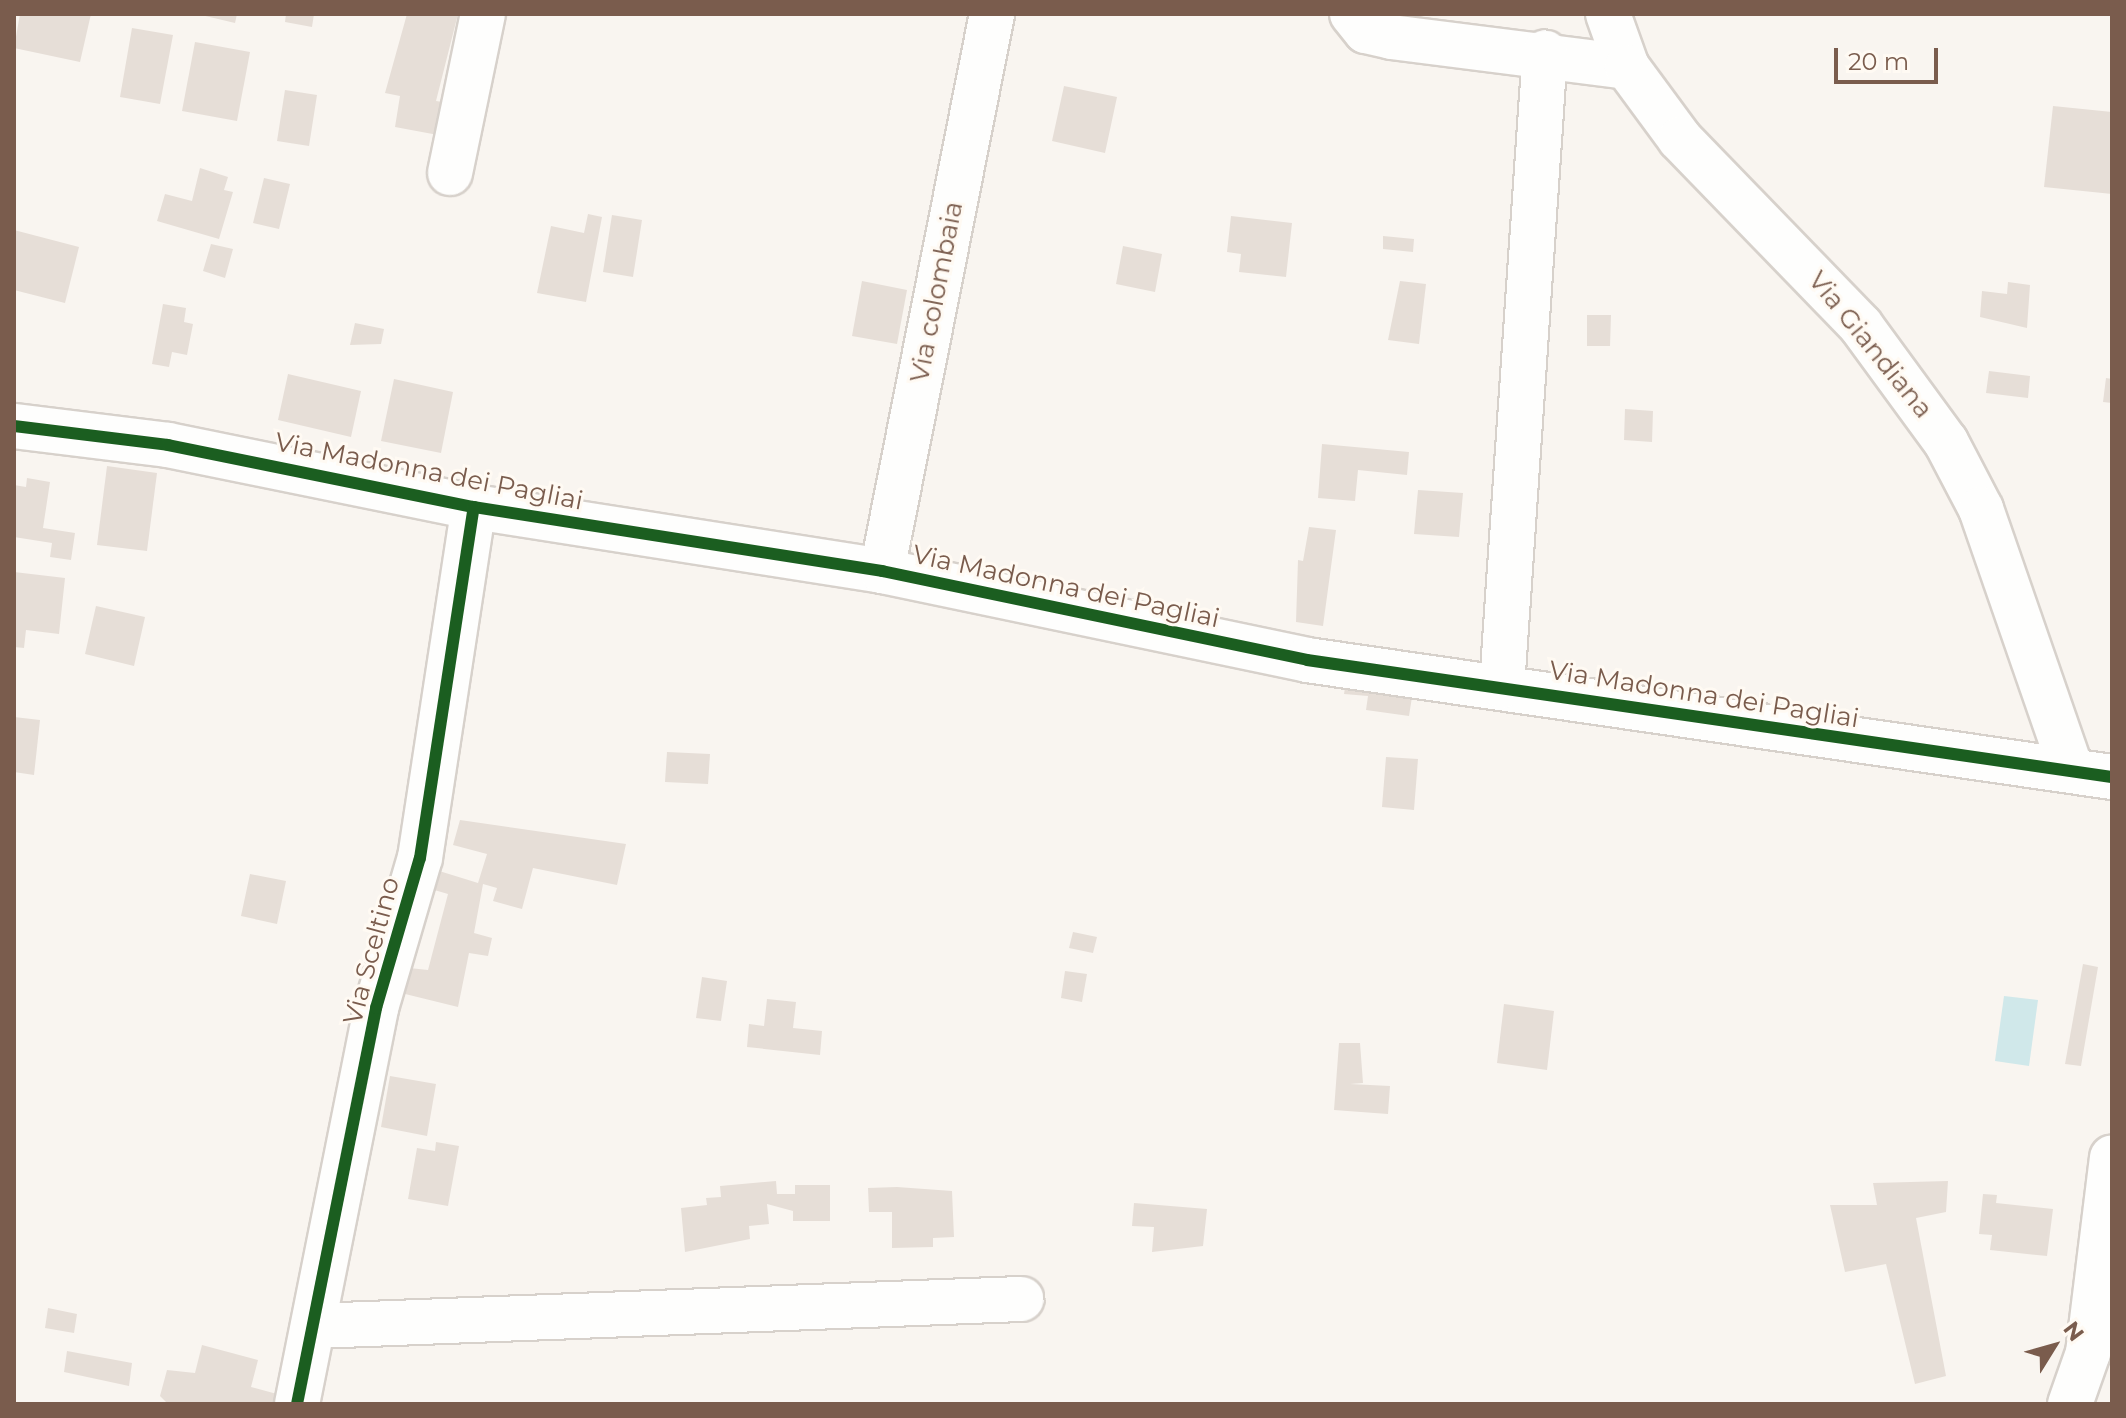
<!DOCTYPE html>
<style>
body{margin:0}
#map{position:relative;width:2126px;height:1418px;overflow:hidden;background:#f9f5f0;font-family:Montserrat,sans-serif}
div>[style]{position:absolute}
.water>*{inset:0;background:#d0e8ea}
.building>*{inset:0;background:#e6ded7}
.roads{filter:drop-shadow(2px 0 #d7d1cb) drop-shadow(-2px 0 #d7d1cb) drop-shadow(0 2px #d7d1cb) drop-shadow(0 -2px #d7d1cb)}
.minor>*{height:44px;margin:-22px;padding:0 22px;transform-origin:22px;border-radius:22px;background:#fefefd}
.cycleway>*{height:12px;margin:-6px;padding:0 6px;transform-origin:6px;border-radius:6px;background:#1b5e20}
span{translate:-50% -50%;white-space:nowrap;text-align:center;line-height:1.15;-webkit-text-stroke:6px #fffaf3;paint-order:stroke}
.street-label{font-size:26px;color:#7a5c4d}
.frame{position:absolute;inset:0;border:16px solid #7a5c4d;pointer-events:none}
.north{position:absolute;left:2014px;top:1306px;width:80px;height:80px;-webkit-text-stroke:6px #fffaf3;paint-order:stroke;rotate:53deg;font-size:22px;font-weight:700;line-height:32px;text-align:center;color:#7a5c4d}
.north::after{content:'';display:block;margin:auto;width:28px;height:36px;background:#7a5c4d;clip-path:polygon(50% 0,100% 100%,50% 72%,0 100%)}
.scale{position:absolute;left:1834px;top:48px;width:104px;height:36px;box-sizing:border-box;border:4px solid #7a5c4d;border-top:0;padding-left:10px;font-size:24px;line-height:28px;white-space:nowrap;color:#7a5c4d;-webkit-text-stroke:6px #fffaf3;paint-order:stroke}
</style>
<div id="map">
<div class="water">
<div style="clip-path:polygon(2004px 996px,2038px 1000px,2029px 1066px,1995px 1061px)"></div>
</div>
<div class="building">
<div style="clip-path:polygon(20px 14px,91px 14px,80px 62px,14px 48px)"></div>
<div style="clip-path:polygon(197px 14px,237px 14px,235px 23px)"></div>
<div style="clip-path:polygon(286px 14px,314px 14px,312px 27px,285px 22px)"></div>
<div style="clip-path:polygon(407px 14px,458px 14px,436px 101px,443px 102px,438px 135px,395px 127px,400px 96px,385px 93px)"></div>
<div style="clip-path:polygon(132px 28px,173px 35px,160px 104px,120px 97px)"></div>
<div style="clip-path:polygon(195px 42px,250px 52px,237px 121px,182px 111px)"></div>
<div style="clip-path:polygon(1064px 86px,1117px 97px,1105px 153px,1052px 141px)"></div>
<div style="clip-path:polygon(285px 90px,317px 95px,309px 146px,277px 141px)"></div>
<div style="clip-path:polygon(2053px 106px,2112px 112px,2112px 194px,2044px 187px)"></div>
<div style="clip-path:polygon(200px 168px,228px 177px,224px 190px,233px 192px,219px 239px,157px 221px,165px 194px,192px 201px)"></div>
<div style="clip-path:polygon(264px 178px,290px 184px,279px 229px,253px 223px)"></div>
<div style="clip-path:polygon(588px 214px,602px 217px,586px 302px,537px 293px,551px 226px,584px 233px)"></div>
<div style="clip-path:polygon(612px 215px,642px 220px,633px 277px,603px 272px)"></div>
<div style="clip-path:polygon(1231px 216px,1292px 223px,1286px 277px,1239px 272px,1241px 254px,1227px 252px)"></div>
<div style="clip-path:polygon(14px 230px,79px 247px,65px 303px,14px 290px)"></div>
<div style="clip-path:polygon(1383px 236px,1414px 239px,1413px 252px,1383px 249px)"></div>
<div style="clip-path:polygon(211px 244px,233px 249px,225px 278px,203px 271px)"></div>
<div style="clip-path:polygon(1123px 246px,1162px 254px,1155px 292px,1116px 284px)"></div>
<div style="clip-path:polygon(862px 281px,907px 290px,897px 344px,852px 336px)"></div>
<div style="clip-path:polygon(1400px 281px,1426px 284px,1419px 344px,1388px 340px)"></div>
<div style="clip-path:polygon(2008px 282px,2030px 285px,2027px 328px,1980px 317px,1982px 291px,2007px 294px)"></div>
<div style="clip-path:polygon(163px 304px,186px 308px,184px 322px,193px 324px,187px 355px,172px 352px,169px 367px,152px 364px)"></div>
<div style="clip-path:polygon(1587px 315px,1611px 315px,1610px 346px,1587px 346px)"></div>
<div style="clip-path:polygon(355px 323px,384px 329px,381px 344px,350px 345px)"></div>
<div style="clip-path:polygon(1989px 371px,2030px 376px,2028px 398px,1986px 393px)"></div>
<div style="clip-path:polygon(288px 374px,361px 391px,351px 437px,278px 420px)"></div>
<div style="clip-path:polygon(2106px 378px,2112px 379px,2112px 403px,2103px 402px)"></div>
<div style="clip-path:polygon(394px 379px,453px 392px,441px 453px,381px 441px)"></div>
<div style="clip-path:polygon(1625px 409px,1653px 411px,1652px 442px,1624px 440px)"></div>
<div style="clip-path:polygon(1322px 444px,1409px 452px,1407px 475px,1358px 470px,1355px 501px,1318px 498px)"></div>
<div style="clip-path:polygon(107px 466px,157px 473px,147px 551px,97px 545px)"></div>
<div style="clip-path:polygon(27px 478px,50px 482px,43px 528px,75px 533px,71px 560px,50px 557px,52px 543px,14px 537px,14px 485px,26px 487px)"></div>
<div style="clip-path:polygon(1418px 490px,1463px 493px,1459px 537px,1414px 534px)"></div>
<div style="clip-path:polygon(1309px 527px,1336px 530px,1323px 626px,1296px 622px,1298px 560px,1303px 561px)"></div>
<div style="clip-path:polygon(14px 572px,65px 578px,59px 634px,26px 630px,24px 648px,14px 647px)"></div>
<div style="clip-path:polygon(96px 606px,145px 617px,134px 666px,85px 654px)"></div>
<div style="clip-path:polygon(1348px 669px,1415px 678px,1409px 716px,1366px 710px,1368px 696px,1344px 694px)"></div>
<div style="clip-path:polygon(14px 717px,40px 720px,34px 775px,14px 772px)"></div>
<div style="clip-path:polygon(667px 752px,710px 754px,708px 784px,665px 782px)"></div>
<div style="clip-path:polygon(1386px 757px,1418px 759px,1414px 810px,1382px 807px)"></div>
<div style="clip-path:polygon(460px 820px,626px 844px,617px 885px,533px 868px,522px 909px,493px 901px,497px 888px,483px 884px,474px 933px,492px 938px,488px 956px,469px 953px,458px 1007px,393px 991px,400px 967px,428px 970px,448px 894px,431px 889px,436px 870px,478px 883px,487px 854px,453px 845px)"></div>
<div style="clip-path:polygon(250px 874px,286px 881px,277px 924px,241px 916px)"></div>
<div style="clip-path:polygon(1073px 932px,1097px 937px,1093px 953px,1069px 948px)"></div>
<div style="clip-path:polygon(2083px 964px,2098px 967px,2081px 1066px,2065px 1064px)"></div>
<div style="clip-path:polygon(1065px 971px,1087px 974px,1082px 1002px,1061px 998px)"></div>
<div style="clip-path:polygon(702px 977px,727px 981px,721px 1021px,696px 1018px)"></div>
<div style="clip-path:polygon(767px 999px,796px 1002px,793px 1028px,822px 1031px,820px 1055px,747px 1047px,749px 1024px,764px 1026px)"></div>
<div style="clip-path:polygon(1504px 1004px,1554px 1011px,1547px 1070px,1497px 1063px)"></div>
<div style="clip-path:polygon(1339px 1043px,1360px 1043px,1363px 1083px,1350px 1084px,1390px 1086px,1388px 1114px,1334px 1110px)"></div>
<div style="clip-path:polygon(390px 1076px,436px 1084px,427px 1136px,381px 1127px)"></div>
<div style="clip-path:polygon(436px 1142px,459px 1146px,448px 1206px,408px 1199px,417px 1148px,435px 1151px)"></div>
<div style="clip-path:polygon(776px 1181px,777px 1194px,795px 1194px,795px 1185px,830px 1185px,830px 1221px,793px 1221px,793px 1211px,767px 1204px,769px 1224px,749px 1226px,750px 1239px,685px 1252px,681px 1208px,707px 1205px,706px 1198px,721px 1197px,720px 1186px)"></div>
<div style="clip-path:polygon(1948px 1181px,1946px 1212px,1916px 1218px,1946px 1376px,1915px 1384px,1886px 1264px,1845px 1272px,1830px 1205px,1877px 1205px,1873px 1183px)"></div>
<div style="clip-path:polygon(897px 1187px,952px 1191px,954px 1237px,933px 1238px,933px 1247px,892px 1248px,892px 1212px,869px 1212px,868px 1188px)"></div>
<div style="clip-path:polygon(1983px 1194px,1997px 1195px,1996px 1203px,2053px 1209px,2047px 1256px,1990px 1250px,1992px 1235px,1979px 1234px)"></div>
<div style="clip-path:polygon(1134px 1203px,1207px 1209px,1203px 1246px,1152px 1252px,1154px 1227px,1132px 1226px)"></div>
<div style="clip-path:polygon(48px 1308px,77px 1314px,74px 1333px,45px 1328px)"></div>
<div style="clip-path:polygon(202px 1345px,258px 1360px,251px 1387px,288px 1397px,286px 1404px,168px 1404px,160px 1396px,167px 1370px,195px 1373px)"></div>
<div style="clip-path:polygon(67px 1351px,132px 1363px,129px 1386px,64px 1372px)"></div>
</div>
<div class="roads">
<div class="minor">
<div style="left:1352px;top:14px;width:22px;rotate:51deg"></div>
<div style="left:1366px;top:31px;width:26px;rotate:13deg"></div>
<div style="left:1391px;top:37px;width:238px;rotate:7.2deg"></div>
<div style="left:1608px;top:14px;width:56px;rotate:70.3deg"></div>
<div style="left:1627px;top:67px;width:89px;rotate:53.6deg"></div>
<div style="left:1680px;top:139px;width:260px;rotate:45.9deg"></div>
<div style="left:1861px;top:326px;width:144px;rotate:53.8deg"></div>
<div style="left:1946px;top:442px;width:76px;rotate:62.4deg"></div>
<div style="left:1981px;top:509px;width:275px;rotate:70.9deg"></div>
<div style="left:450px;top:173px;width:162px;rotate:-78.3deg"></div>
<div style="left:14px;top:426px;width:155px;rotate:7deg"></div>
<div style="left:168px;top:445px;width:312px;rotate:11.5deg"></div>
<div style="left:474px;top:507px;width:413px;rotate:8.9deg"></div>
<div style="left:882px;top:571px;width:434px;rotate:11.8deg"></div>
<div style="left:1307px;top:660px;width:813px;rotate:8.27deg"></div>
<div style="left:882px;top:571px;width:568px;rotate:-78.83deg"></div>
<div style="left:1502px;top:686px;width:635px;rotate:-86.12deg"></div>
<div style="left:315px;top:1326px;width:707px;rotate:-2.19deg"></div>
<div style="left:297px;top:1404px;width:404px;rotate:-78.7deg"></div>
<div style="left:376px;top:1008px;width:156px;rotate:-73.7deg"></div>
<div style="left:420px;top:858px;width:355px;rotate:-81.3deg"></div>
<div style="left:2070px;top:1404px;width:54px;rotate:-70.6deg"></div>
<div style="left:2088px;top:1353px;width:197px;rotate:-83deg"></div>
</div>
</div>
<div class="cycleway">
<div style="left:14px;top:426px;width:155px;rotate:7deg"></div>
<div style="left:168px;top:445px;width:312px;rotate:11.5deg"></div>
<div style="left:474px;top:507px;width:413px;rotate:8.9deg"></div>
<div style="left:882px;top:571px;width:434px;rotate:11.8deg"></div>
<div style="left:1307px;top:660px;width:813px;rotate:8.27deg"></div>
<div style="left:297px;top:1404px;width:404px;rotate:-78.7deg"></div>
<div style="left:376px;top:1008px;width:156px;rotate:-73.7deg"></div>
<div style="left:420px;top:858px;width:355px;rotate:-81.3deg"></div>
</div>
<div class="street-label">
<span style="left:937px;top:292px;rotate:-79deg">Via colombaia</span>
<span style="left:1870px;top:345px;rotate:51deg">Via Giandiana</span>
<span style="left:429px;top:472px;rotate:11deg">Via Madonna dei Pagliai</span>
<span style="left:1066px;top:587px;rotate:12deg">Via Madonna dei Pagliai</span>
<span style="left:1704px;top:695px;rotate:9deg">Via Madonna dei Pagliai</span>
<span style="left:372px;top:951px;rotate:-75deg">Via Sceltino</span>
</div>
<div class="frame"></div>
<div class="north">N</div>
<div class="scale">20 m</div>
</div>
